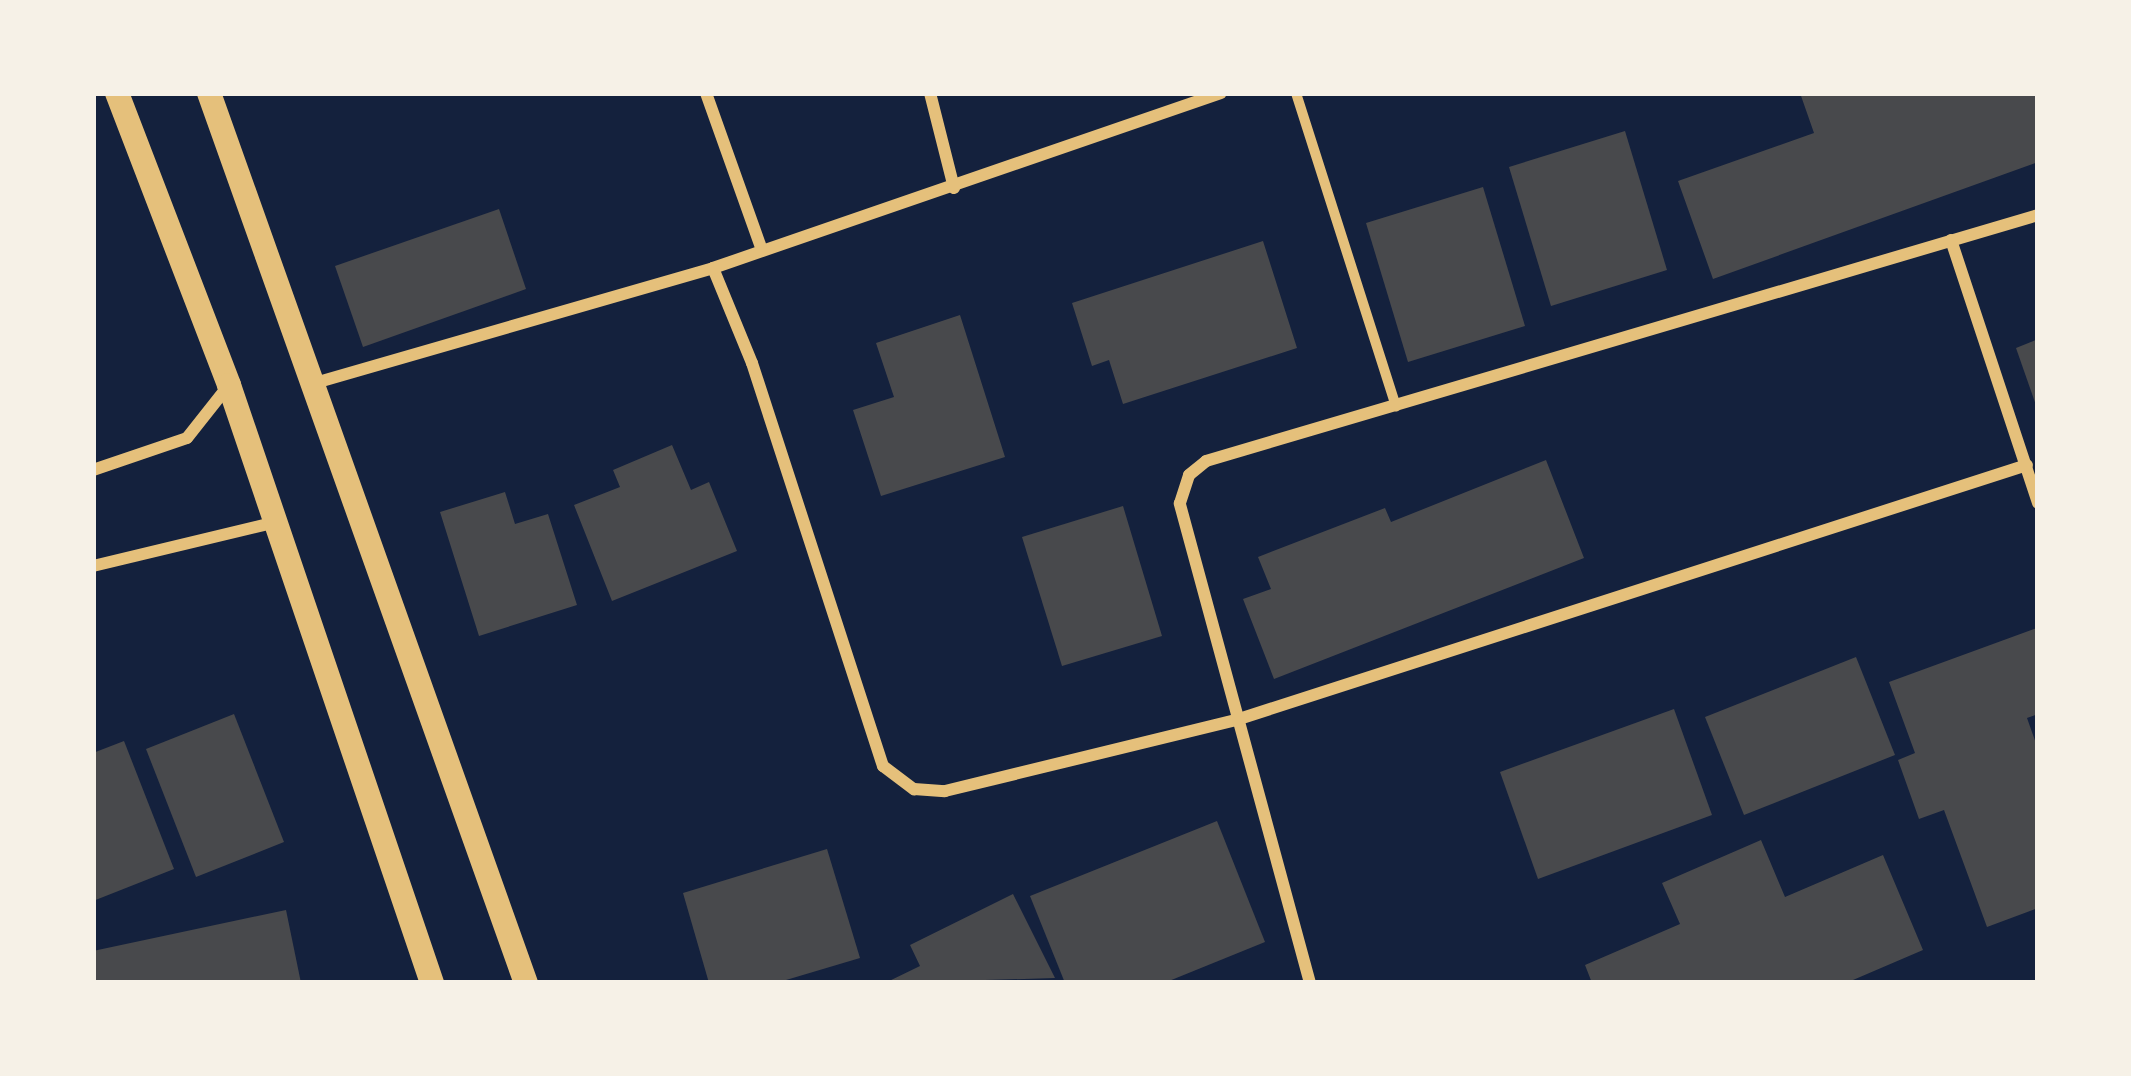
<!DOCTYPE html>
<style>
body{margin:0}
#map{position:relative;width:2131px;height:1076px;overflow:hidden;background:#14213d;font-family:"DM Sans",sans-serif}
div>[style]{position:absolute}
.building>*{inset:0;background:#48494c}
.pedestrian>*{height:10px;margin:-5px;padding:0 5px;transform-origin:5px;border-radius:5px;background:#e5c07b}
.minor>*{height:12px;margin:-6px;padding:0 6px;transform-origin:6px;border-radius:6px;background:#e5c07b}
.secondary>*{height:24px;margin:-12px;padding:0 12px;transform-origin:12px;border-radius:12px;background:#e5c07b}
span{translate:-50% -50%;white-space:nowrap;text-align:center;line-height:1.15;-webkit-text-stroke:12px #f6f1e7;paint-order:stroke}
.frame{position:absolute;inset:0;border:96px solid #f6f1e7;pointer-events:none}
</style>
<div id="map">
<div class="building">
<div style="clip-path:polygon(1800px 93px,2038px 93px,2038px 162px,1713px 279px,1678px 181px,1814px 133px)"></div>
<div style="clip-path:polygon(1625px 131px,1667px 270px,1551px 306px,1509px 167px)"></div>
<div style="clip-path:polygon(1483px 187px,1525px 326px,1408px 362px,1366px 223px)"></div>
<div style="clip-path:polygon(499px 209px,526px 289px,363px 347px,335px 266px)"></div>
<div style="clip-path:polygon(1263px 241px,1297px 348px,1123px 404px,1109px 360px,1092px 366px,1072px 303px)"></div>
<div style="clip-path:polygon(960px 315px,1005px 457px,881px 496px,853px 410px,894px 397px,876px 343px)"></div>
<div style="clip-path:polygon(2038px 339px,2038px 408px,2037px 408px,2016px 348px)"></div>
<div style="clip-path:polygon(672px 445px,691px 490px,709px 482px,737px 551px,612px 601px,574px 505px,620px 487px,613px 470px)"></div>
<div style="clip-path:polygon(1546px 460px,1584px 558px,1274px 679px,1243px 599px,1271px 589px,1258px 557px,1385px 508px,1391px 522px)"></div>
<div style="clip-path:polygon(505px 492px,515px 524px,548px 514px,577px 605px,479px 636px,440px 512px)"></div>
<div style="clip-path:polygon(1123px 506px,1162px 636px,1062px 666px,1022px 537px)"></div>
<div style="clip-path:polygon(2037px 628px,2038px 714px,2027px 718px,2038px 749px,2038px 908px,1987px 927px,1944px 810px,1919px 819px,1898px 760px,1915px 753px,1889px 682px)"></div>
<div style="clip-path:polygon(1856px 657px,1895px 755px,1744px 815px,1705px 717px)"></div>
<div style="clip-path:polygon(1674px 709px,1712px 815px,1538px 879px,1500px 772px)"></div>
<div style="clip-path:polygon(234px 714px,284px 842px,196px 877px,146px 749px)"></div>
<div style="clip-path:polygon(124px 741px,174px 869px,93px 901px,93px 753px)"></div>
<div style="clip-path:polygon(1217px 821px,1265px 942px,1164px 983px,1065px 983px,1030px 896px)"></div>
<div style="clip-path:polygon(1761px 840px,1785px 897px,1883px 855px,1923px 950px,1846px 983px,1592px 983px,1585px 965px,1680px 924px,1662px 883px)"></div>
<div style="clip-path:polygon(827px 849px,860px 958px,776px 983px,709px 983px,683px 893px)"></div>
<div style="clip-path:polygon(1013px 894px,1055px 978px,885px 983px,920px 966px,910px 945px)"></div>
<div style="clip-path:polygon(286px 910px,301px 983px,93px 983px,93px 951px)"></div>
</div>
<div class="pedestrian">
<div style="left:1296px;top:93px;width:329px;rotate:72.3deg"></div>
</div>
<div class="minor">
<div style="left:706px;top:93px;width:167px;rotate:70.4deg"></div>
<div style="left:930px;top:93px;width:98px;rotate:75.8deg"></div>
<div style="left:1951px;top:240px;width:277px;rotate:71.7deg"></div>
<div style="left:713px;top:268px;width:103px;rotate:67.7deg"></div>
<div style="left:752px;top:363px;width:424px;rotate:72deg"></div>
<div style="left:883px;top:766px;width:39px;rotate:37deg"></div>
<div style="left:914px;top:789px;width:31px;rotate:4deg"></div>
<div style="left:945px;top:791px;width:300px;rotate:-13.7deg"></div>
<div style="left:1236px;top:720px;width:831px;rotate:-17.87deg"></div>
<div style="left:315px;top:383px;width:414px;rotate:-16.1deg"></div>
<div style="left:713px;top:268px;width:537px;rotate:-19.01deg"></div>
<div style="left:93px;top:470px;width:99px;rotate:-18.8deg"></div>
<div style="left:187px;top:438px;width:66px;rotate:-51.7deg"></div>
<div style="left:93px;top:566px;width:188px;rotate:-13.5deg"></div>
<div style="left:1310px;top:983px;width:497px;rotate:-105.2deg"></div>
<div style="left:1180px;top:503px;width:29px;rotate:-72deg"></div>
<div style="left:1189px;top:475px;width:22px;rotate:-39deg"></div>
<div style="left:1206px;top:461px;width:868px;rotate:-16.47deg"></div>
</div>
<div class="secondary">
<div style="left:117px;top:93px;width:313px;rotate:69deg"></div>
<div style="left:229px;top:385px;width:632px;rotate:71.25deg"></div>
<div style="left:209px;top:93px;width:945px;rotate:70.4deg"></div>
</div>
<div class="frame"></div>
</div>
